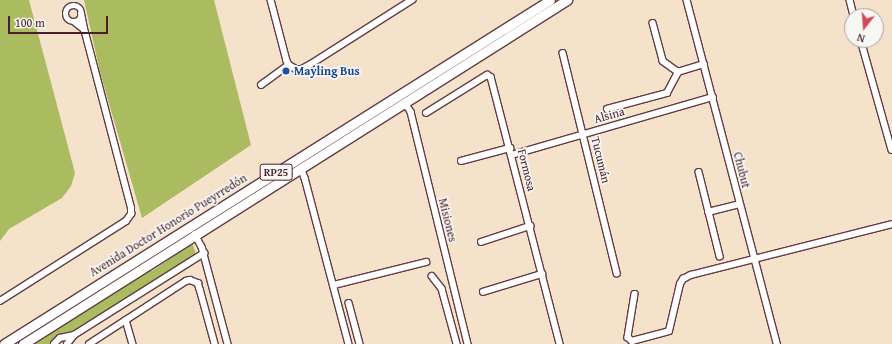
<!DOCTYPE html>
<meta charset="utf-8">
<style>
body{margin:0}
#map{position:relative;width:892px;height:344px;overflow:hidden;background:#f4e2cb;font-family:"Gentium Book Plus",serif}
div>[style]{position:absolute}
.green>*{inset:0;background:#aabc5f}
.roads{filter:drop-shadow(1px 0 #643c43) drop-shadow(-1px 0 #643c43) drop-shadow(0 1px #643c43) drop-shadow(0 -1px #643c43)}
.minor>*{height:5.5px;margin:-2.75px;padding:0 2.75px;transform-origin:2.75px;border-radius:2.75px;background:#fff}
.minor>.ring{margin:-2.75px;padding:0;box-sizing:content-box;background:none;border:5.5px solid #fff;border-radius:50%}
.primary>*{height:9px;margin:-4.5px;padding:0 4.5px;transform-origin:4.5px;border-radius:4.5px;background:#fff}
.dots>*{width:11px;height:11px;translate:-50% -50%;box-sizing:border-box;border:2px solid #f6f6f2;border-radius:50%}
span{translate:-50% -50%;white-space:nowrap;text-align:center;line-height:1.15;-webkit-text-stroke:3.5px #f6f6f2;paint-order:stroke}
.shield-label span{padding:1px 3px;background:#f6f6f2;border:1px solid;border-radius:3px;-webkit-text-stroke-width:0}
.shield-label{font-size:11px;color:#4a1f2b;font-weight:700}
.transit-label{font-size:12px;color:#164399;font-weight:700}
.left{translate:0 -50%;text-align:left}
.street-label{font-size:12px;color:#4a1f2b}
.north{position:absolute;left:844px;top:8px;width:40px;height:40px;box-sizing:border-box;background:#f6f6f2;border:1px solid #b1a0a2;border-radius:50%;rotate:197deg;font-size:11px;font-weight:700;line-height:16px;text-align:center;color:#4a1f2b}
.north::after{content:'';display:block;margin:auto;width:14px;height:18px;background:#d1495b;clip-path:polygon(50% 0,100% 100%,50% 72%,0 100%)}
.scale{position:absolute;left:8px;top:16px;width:100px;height:18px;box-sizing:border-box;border:2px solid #4a1f2b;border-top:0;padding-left:5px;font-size:12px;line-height:14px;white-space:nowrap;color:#4a1f2b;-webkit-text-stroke:3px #f6f6f2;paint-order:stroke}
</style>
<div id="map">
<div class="green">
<div style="clip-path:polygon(0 0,29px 0,75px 173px,71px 186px,62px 198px,9px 229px,0 241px)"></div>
<div style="clip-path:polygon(84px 0,214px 0,251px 145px,142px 218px,100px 72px)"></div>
<div style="clip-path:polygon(557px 0,560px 0,201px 226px,200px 225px)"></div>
<div style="clip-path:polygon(184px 234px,185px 236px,14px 344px,10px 344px)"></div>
<div style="clip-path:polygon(192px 242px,196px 254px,175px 269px,72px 333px,62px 335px,51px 344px,29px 344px,146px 271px,152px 271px,177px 254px,180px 249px)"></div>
</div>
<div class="roads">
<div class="minor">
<div style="left:271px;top:0;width:63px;rotate:75.3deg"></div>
<div style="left:287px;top:61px;width:4px;rotate:63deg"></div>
<div style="left:289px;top:65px;width:8px;rotate:30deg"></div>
<div style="left:296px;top:69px;width:6px"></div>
<div style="left:302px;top:69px;width:10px;rotate:-29deg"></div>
<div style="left:311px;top:64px;width:120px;rotate:-32.4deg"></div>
<div style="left:687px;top:0;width:356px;rotate:75.3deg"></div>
<div style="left:850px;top:0;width:16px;rotate:76deg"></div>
<div class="ring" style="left:66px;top:6px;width:10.5px;height:10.5px"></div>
<div style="left:75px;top:22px;width:11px;rotate:38deg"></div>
<div style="left:84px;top:29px;width:15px;rotate:-101deg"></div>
<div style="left:653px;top:23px;width:39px;rotate:75deg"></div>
<div style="left:663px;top:61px;width:19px;rotate:36deg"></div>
<div style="left:861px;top:40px;width:114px;rotate:74.3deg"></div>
<div style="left:563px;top:53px;width:227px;rotate:76.2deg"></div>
<div style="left:261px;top:85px;width:34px;rotate:-36deg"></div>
<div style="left:405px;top:103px;width:11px;rotate:56deg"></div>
<div style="left:411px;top:112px;width:239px;rotate:76.2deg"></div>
<div style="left:607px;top:109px;width:62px;rotate:-14.9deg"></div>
<div style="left:667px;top:93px;width:24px;rotate:-62deg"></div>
<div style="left:678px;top:72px;width:27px;rotate:-17deg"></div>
<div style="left:426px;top:113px;width:72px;rotate:-31.9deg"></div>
<div style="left:487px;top:75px;width:4px;rotate:27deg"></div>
<div style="left:491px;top:77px;width:276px;rotate:75.5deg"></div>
<div style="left:512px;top:155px;width:209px;rotate:-16.1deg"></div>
<div style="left:461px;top:161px;width:51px;rotate:-14.9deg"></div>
<div style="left:301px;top:168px;width:11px;rotate:68deg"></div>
<div style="left:305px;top:178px;width:172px;rotate:75.2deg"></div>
<div style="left:699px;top:172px;width:87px;rotate:76deg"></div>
<div style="left:708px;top:212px;width:32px;rotate:-14deg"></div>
<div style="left:195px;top:234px;width:15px;rotate:62deg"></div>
<div style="left:202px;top:247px;width:100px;rotate:75deg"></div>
<div style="left:481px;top:242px;width:52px;rotate:-18.1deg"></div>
<div style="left:432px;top:276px;width:16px;rotate:52deg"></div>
<div style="left:442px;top:289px;width:57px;rotate:74.7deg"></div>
<div style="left:334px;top:285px;width:95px;rotate:-14deg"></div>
<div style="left:483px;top:292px;width:62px;rotate:-17deg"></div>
<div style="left:635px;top:294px;width:44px;rotate:99.2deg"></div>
<div style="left:628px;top:337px;width:6px;rotate:45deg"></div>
<div style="left:632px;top:341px;width:38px;rotate:-15deg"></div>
<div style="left:669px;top:331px;width:48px;rotate:-76.8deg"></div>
<div style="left:680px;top:284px;width:6px;rotate:-59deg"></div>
<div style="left:683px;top:279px;width:9px;rotate:-27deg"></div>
<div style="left:691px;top:275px;width:207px;rotate:-14.2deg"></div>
<div style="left:0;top:301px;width:149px;rotate:-32.4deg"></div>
<div style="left:126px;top:221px;width:9px;rotate:-54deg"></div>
<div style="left:131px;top:214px;width:6px;rotate:-90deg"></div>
<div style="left:131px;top:208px;width:185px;rotate:-104.7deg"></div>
<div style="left:349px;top:303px;width:42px;rotate:75deg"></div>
<div style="left:126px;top:320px;width:25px;rotate:74deg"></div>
<div style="left:54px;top:344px;width:8px;rotate:-45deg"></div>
<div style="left:60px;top:338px;width:14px;rotate:-12deg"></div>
<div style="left:67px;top:344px;width:11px;rotate:-52deg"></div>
<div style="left:74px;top:335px;width:154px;rotate:-32.2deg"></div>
<div style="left:89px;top:344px;width:116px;rotate:-33deg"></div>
<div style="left:186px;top:281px;width:4px;rotate:-14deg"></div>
<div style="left:190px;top:280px;width:9px;rotate:21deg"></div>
<div style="left:198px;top:283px;width:6px;rotate:72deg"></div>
<div style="left:200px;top:289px;width:57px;rotate:74.7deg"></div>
</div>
<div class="primary">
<div style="left:4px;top:344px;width:645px;rotate:-32.21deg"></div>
<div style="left:23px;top:344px;width:644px;rotate:-32.31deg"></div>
</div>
</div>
<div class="dots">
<div style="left:286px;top:71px;background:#1a4fb4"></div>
</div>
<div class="shield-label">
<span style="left:276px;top:172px">RP25</span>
</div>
<div class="transit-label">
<span class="left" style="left:294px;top:71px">Mayling Bus</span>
</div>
<div class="street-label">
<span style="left:609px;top:115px;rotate:-16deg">Alsina</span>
<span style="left:601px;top:160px;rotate:76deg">Tucumán</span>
<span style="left:527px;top:170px;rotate:76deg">Formosa</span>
<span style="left:742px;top:170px;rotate:76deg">Chubut</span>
<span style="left:448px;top:220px;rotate:76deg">Misiones</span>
<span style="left:168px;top:225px;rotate:-32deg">Avenida Doctor Honorio Pueyrredón</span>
</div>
<div class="north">N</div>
<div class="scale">100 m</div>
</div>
